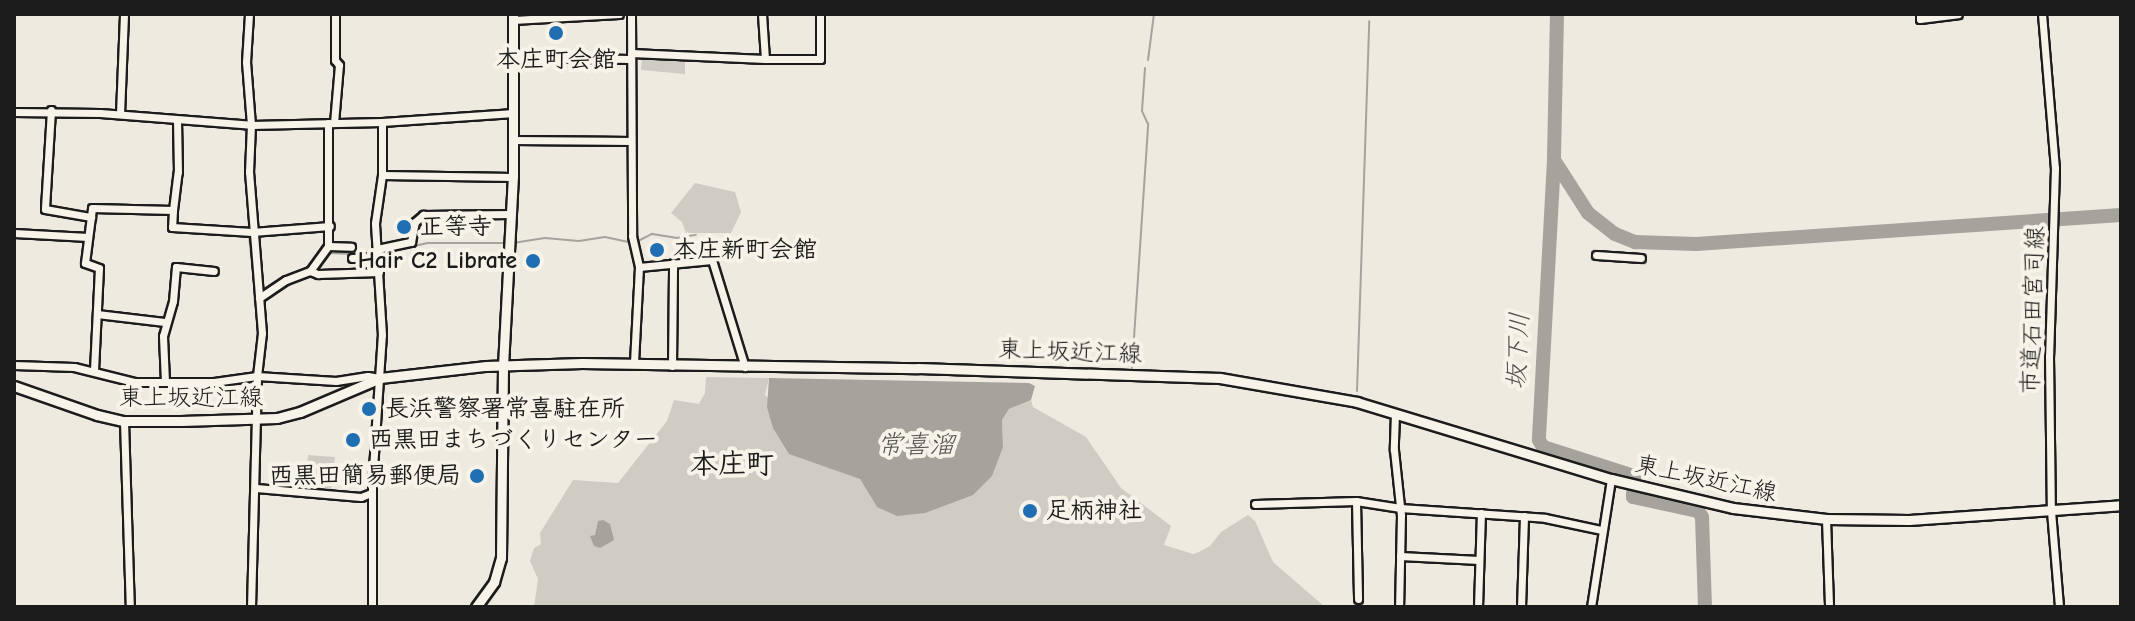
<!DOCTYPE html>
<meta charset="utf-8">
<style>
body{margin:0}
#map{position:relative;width:2135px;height:621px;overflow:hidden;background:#eeeae0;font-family:"Comic Neue","Klee One",sans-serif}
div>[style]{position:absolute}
.green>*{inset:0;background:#cfccc3}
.water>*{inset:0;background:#a6a39d}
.stream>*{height:2px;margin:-1px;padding:0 1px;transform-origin:1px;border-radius:1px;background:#a6a39d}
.river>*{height:14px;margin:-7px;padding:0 7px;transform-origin:7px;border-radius:7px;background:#a6a39d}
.roads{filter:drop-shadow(2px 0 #1c1c1c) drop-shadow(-2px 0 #1c1c1c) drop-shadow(0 2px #1c1c1c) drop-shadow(0 -2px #1c1c1c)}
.minor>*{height:7px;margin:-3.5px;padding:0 3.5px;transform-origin:3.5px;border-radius:3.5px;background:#f7f3e8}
.major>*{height:9px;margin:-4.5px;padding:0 4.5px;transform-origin:4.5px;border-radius:4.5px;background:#f7f3e8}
.dots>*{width:22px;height:22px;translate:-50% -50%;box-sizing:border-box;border:4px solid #f7f3e8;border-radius:50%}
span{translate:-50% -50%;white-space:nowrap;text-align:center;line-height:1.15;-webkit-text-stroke:8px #f7f3e8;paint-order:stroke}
.poi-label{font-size:24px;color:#1c1c1c;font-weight:700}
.left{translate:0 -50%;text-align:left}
.right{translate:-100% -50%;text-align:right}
.street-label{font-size:24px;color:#1c1c1c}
.water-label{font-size:26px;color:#535250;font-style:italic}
.quarter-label{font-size:28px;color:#1c1c1c;font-weight:700}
.frame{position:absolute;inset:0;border:16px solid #1c1c1c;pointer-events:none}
</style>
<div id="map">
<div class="green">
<div style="clip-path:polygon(642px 57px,685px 59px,685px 74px,641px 70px)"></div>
<div style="clip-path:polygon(695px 183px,735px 192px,741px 212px,731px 233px,686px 233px,682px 222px,671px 213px)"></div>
<div style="clip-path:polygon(706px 377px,769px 378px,765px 395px,843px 472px,860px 479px,877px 507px,1003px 447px,1002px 420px,1009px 409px,1031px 400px,1033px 407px,1086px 437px,1121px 488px,1171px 526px,1164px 545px,1193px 554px,1199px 552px,1210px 546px,1221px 532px,1248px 515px,1255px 521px,1273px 562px,1325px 607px,534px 607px,538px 579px,530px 561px,534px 548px,541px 544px,540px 533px,573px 480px,618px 483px,667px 421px,674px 400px,699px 404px,705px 393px)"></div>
<div style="clip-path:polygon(308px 455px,335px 457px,331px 491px,305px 490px)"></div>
</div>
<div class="water">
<div style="clip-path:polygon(769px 378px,1029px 383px,1035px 386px,1031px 400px,1009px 409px,1002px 420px,1003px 447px,992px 476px,973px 495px,925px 513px,897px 516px,877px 507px,860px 479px,789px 454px,773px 428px,767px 407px)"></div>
<div style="clip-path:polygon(603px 520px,610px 524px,614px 540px,600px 548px,594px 546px,590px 536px,595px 535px,598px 521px)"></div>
</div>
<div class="stream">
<div style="left:1368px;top:15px;width:1px;rotate:-90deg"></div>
<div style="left:1148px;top:60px;width:46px;rotate:-82.6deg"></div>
<div style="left:14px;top:108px;width:35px"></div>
<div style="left:181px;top:124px;width:62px;rotate:3.7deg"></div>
<div style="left:243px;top:128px;width:6px;rotate:51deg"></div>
<div style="left:247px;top:133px;width:97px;rotate:88.8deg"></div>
<div style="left:249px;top:236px;width:46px;rotate:83.8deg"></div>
<div style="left:636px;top:242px;width:18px;rotate:-27deg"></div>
<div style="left:652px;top:234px;width:24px;rotate:9deg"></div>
<div style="left:676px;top:238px;width:20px;rotate:-9deg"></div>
<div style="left:513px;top:243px;width:32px;rotate:-9deg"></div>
<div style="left:545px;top:238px;width:34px;rotate:5deg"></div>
<div style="left:579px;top:241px;width:26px;rotate:-9deg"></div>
<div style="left:605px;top:237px;width:25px;rotate:12deg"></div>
<div style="left:327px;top:253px;width:33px;rotate:2deg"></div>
<div style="left:378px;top:254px;width:51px;rotate:-12.4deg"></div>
<div style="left:428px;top:243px;width:78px"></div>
<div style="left:295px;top:281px;width:17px;rotate:-25deg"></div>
<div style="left:76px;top:364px;width:14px;rotate:12deg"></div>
<div style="left:1132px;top:368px;width:245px;rotate:-86.2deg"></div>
<div style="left:1148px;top:124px;width:14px;rotate:-115deg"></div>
<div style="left:1142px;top:111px;width:43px;rotate:-86deg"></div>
<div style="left:1357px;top:391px;width:370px;rotate:-88.1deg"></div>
</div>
<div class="river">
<div style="left:1557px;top:14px;width:146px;rotate:91.2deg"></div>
<div style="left:1554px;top:160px;width:280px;rotate:93.1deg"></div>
<div style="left:1539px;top:440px;width:8px;rotate:60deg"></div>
<div style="left:1543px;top:447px;width:96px;rotate:17.7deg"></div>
<div style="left:1554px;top:160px;width:63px;rotate:57.3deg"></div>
<div style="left:1588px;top:213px;width:34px;rotate:38deg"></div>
<div style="left:1615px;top:234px;width:22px;rotate:22deg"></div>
<div style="left:1635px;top:242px;width:61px;rotate:1.9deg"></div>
<div style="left:1696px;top:244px;width:426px;rotate:-3.9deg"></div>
<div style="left:1633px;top:493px;width:4px;rotate:90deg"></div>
<div style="left:1633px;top:497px;width:66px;rotate:12.2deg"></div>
<div style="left:1698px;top:511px;width:7px;rotate:56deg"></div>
<div style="left:1702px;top:517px;width:90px;rotate:88.1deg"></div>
</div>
<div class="roads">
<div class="minor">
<div style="left:631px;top:14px;width:222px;rotate:89.7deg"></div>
<div style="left:632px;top:236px;width:32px;rotate:77deg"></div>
<div style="left:639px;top:267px;width:97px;rotate:93deg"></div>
<div style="left:762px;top:14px;width:45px;rotate:86.2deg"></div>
<div style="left:765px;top:59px;width:55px"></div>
<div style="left:820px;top:59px;width:45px;rotate:-90deg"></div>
<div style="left:1920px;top:14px;width:5px;rotate:90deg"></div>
<div style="left:1920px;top:19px;width:38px;rotate:-7deg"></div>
<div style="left:2042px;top:14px;width:155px;rotate:85.2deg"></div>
<div style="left:2055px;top:168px;width:188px;rotate:91.8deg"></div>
<div style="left:2049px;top:356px;width:155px;rotate:89.3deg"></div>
<div style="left:2051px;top:511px;width:96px;rotate:85.2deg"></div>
<div style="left:513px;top:20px;width:106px;rotate:-3.2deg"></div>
<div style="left:631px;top:53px;width:134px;rotate:2.6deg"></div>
<div style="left:514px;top:57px;width:116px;rotate:1deg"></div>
<div style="left:51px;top:110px;width:99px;rotate:93.5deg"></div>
<div style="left:45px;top:209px;width:47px;rotate:9.9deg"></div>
<div style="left:14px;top:112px;width:86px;rotate:0.7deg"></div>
<div style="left:100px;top:113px;width:151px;rotate:4.5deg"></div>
<div style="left:251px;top:125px;width:131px;rotate:-1.3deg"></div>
<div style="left:382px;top:122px;width:132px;rotate:-3.9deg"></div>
<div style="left:120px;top:114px;width:100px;rotate:-87.7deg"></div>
<div style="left:334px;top:123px;width:58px;rotate:-85.1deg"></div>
<div style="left:339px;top:65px;width:6px;rotate:-129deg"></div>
<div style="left:335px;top:60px;width:46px;rotate:-90deg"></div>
<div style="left:513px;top:140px;width:118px;rotate:0.5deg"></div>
<div style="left:382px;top:175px;width:131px;rotate:0.9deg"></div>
<div style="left:173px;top:210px;width:17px;rotate:93deg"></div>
<div style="left:172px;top:227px;width:80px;rotate:3.6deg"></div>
<div style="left:252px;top:232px;width:78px;rotate:-4.4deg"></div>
<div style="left:14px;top:233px;width:74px;rotate:3.1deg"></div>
<div style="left:328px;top:246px;width:23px;rotate:2deg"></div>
<div style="left:377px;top:249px;width:35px;rotate:-12deg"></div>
<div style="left:411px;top:242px;width:20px;rotate:-79deg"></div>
<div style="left:415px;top:222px;width:11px;rotate:-41deg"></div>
<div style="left:423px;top:215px;width:88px;rotate:-0.7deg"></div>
<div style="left:1596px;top:255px;width:45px;rotate:3.8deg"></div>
<div style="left:352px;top:258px;width:26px;rotate:-2deg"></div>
<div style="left:639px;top:267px;width:73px;rotate:-5.5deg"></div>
<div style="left:712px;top:260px;width:112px;rotate:72.9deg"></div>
<div style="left:310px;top:271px;width:9px;rotate:21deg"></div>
<div style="left:318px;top:274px;width:61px;rotate:-1.9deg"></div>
<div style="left:259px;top:298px;width:32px;rotate:-34deg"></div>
<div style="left:286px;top:280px;width:26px;rotate:-21deg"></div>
<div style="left:310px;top:271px;width:31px;rotate:-54deg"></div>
<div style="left:328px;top:246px;width:123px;rotate:-90deg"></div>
<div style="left:97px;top:314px;width:68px;rotate:6.7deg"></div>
<div style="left:14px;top:365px;width:60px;rotate:1.9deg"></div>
<div style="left:74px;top:367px;width:62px;rotate:14deg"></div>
<div style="left:134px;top:382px;width:80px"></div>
<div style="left:214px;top:382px;width:43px;rotate:-7.9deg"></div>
<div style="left:257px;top:376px;width:43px;rotate:-83.4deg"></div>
<div style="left:262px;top:333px;width:162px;rotate:-94.6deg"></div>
<div style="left:249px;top:172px;width:47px;rotate:-87.6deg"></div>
<div style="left:251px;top:125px;width:63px;rotate:-94.5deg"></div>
<div style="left:246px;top:62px;width:48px;rotate:-86.4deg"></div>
<div style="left:672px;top:366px;width:103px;rotate:-89.4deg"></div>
<div style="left:94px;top:370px;width:102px;rotate:-87.2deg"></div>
<div style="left:99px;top:268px;width:15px;rotate:-160deg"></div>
<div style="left:85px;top:263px;width:55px;rotate:-82.7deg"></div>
<div style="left:92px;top:208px;width:81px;rotate:1.4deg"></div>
<div style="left:173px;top:210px;width:38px;rotate:-83deg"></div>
<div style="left:178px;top:172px;width:52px;rotate:-91.1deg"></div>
<div style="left:165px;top:382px;width:46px;rotate:-92.5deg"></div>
<div style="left:163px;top:336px;width:36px;rotate:-74deg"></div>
<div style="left:173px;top:301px;width:34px;rotate:-85deg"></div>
<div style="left:176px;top:267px;width:38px;rotate:6deg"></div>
<div style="left:1395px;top:413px;width:37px;rotate:92deg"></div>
<div style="left:1394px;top:450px;width:65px;rotate:83.9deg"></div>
<div style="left:1401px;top:515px;width:92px;rotate:91.2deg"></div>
<div style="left:124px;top:421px;width:186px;rotate:88.2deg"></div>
<div style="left:256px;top:488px;width:105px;rotate:4.9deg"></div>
<div style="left:361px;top:497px;width:11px;rotate:-22deg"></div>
<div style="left:1356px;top:501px;width:98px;rotate:88.8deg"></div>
<div style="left:1255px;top:504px;width:101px;rotate:-1.7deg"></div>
<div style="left:1356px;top:501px;width:45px;rotate:9deg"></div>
<div style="left:1400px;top:508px;width:145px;rotate:3.9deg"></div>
<div style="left:1545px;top:518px;width:57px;rotate:12.1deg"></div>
<div style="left:1826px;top:519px;width:88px;rotate:88deg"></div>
<div style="left:1400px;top:556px;width:79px;rotate:2.9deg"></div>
<div style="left:251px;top:607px;width:231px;rotate:-88.5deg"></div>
<div style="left:257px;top:376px;width:79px;rotate:3.6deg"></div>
<div style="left:336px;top:381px;width:32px;rotate:-9deg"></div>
<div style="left:368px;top:376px;width:11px;rotate:10deg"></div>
<div style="left:372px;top:607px;width:123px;rotate:-90deg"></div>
<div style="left:372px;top:484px;width:149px;rotate:-86.2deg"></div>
<div style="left:382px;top:335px;width:112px;rotate:-93.6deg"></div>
<div style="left:375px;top:223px;width:49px;rotate:-81.7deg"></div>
<div style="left:382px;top:175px;width:53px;rotate:-90deg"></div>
<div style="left:1478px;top:607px;width:94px;rotate:-88.2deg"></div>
<div style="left:1521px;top:607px;width:91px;rotate:-88.1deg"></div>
<div style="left:1591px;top:607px;width:130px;rotate:-81.1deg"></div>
</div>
<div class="major">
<div style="left:14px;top:386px;width:88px;rotate:19.3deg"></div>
<div style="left:97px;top:415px;width:28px;rotate:13deg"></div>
<div style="left:124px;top:421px;width:57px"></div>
<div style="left:181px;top:421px;width:96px;rotate:-1.8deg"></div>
<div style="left:277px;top:418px;width:24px;rotate:-15deg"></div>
<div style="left:300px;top:412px;width:87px;rotate:-23deg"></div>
<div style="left:380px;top:378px;width:107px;rotate:-6.5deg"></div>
<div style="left:486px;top:366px;width:96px;rotate:-1.8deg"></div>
<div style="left:582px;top:363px;width:336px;rotate:0.9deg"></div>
<div style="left:918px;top:368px;width:302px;rotate:1.9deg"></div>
<div style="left:1220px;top:378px;width:139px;rotate:9.9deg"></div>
<div style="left:1357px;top:402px;width:265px;rotate:16.9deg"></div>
<div style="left:1611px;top:479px;width:125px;rotate:13.4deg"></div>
<div style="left:1733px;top:508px;width:94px;rotate:6.7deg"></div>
<div style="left:1826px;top:519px;width:83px;rotate:0.7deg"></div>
<div style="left:1909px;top:520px;width:213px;rotate:-4deg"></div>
<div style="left:476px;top:607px;width:31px;rotate:-54deg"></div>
<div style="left:494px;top:582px;width:25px;rotate:-74deg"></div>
<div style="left:501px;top:558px;width:192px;rotate:-89.4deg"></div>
<div style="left:503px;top:366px;width:189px;rotate:-87deg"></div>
<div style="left:513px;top:177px;width:163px;rotate:-90deg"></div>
</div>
</div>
<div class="dots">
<div style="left:556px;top:33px;background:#1f6fb2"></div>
<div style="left:404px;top:227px;background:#1f6fb2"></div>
<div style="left:657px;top:250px;background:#1f6fb2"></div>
<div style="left:533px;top:261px;background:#1f6fb2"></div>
<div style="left:369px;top:409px;background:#1f6fb2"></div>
<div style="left:353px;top:440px;background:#1f6fb2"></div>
<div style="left:477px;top:476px;background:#1f6fb2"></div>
<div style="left:1030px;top:511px;background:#1f6fb2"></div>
</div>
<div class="poi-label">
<span style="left:556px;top:60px">本庄町会館</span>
<span class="left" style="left:420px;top:227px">正等寺</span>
<span class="left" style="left:673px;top:250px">本庄新町会館</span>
<span class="right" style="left:517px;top:261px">Hair C2 Librate</span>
<span class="left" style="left:385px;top:409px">長浜警察署常喜駐在所</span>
<span class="left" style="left:369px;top:440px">西黒田まちづくりセンター</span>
<span class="right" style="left:461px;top:476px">西黒田簡易郵便局</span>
<span class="left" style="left:1046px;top:511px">足柄神社</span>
</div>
<div class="street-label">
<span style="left:2033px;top:310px;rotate:-88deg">市道石田宮司線</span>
<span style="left:1070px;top:352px;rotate:2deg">東上坂近江線</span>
<span style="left:191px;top:398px">東上坂近江線</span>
<span style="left:1706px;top:479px;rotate:12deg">東上坂近江線</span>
</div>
<div class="water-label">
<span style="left:1519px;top:351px;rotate:-87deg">坂下川</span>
<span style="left:916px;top:446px">常喜溜</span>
</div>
<div class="quarter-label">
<span style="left:732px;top:464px">本庄町</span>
</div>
<div class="frame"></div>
</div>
